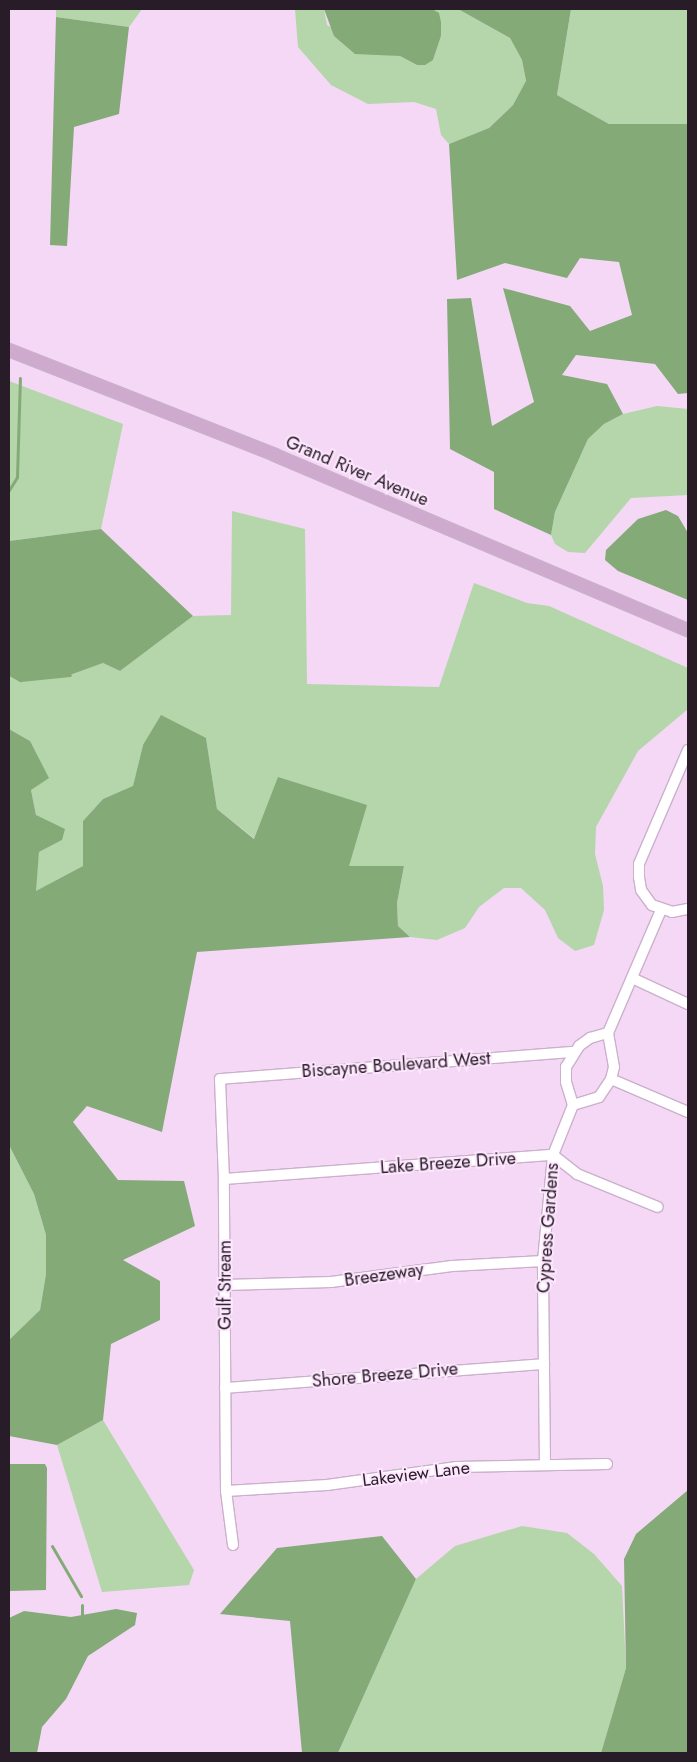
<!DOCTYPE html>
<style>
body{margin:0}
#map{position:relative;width:697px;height:1762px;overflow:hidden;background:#f4d8f5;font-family:Jost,sans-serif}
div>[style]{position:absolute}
.green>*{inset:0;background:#b4d6aa}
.forest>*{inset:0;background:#84aa78}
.stream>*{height:3px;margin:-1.5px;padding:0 1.5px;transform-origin:1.5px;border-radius:1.5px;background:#84aa78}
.roads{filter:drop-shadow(1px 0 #cbb0cc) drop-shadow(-1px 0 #cbb0cc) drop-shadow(0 1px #cbb0cc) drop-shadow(0 -1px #cbb0cc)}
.minor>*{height:10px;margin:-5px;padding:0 5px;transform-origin:5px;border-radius:5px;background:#fff}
.major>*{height:12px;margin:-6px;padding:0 6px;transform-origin:6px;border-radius:6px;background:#cdaace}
span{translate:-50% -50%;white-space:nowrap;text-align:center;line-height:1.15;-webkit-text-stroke:4px #fee7fe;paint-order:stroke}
.street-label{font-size:18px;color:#271c27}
.frame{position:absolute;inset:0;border:10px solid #271c27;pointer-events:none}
</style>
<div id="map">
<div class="green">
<div style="clip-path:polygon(56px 9px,142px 9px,129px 27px,56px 17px)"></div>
<div style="clip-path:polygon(295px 9px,324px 9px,327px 25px,381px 54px,400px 56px,417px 65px,433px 60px,441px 36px,430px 9px,458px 9px,510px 38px,522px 60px,526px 82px,513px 105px,489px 128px,449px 144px,441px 135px,436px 109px,414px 102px,368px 104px,331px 85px,298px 47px)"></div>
<div style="clip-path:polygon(571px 9px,688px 9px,688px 124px,609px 124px,557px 95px)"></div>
<div style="clip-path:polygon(9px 381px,123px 424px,101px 529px,9px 541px)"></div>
<div style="clip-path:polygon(657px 406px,688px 409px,688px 495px,631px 498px,585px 553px,568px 552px,555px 544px,551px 535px,555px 512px,588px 439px,604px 424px,623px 414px)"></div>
<div style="clip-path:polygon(232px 511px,305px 529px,307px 684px,439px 687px,474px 583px,527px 603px,549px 606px,688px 668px,688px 709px,638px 751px,596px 827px,595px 854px,603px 886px,604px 910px,594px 945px,575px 951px,558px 938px,545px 910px,521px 888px,504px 888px,479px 907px,465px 928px,437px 940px,410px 937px,398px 926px,397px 903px,404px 866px,349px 867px,255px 839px,217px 809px,206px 738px,143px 745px,133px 787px,103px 799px,83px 821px,83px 866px,35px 892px,39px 852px,62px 840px,36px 815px,31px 790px,30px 741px,9px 729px,9px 674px,21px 680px,70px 675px,103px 663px,120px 671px,193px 616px,231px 615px)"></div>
<div style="clip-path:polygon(9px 1145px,34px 1194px,46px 1235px,46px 1274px,40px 1310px,9px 1340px)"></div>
<div style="clip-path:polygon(103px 1420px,194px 1570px,189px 1585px,102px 1592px,57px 1445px)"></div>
<div style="clip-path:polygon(522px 1526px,567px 1533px,594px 1554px,622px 1586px,626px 1668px,601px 1753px,338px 1753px,416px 1579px,455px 1546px)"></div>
</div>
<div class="forest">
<div style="clip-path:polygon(324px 9px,432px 9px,439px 13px,441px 22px,441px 36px,433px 60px,425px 65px,417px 65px,400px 56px,355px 54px,334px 36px)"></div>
<div style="clip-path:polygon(458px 9px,571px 9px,557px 95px,609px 124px,688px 124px,688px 393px,678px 394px,655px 364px,576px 355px,562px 375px,607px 384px,623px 414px,604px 424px,588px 439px,555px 512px,551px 535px,494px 509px,494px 472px,450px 449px,447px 299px,471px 298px,492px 426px,534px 402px,503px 288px,570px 306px,590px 331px,632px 315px,619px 262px,580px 258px,567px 278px,505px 263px,457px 280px,449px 144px,489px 128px,513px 105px,526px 81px,522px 60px,510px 38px)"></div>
<div style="clip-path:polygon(56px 17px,129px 27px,119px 114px,74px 127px,67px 246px,50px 245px)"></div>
<div style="clip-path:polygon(666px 510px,678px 516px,688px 533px,688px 600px,618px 571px,605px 560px,606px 550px,638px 519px)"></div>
<div style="clip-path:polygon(101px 529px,193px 616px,120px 671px,103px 663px,70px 675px,20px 680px,9px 674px,9px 541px)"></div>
<div style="clip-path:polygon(161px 715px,206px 738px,217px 809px,254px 839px,278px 777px,367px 805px,349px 866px,404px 866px,397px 903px,398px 926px,410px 937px,197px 952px,162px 1132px,87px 1106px,73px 1122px,118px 1180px,184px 1181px,195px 1226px,123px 1260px,160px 1281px,160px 1320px,111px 1344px,103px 1420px,57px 1445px,9px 1436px,9px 1340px,40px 1310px,46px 1274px,46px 1235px,34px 1194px,9px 1145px,9px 729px,30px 741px,49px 778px,31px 790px,36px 815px,65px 829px,62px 840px,39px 852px,36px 891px,83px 866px,83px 821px,103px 799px,133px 786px,143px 745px)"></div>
<div style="clip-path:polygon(9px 1464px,45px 1464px,47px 1468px,46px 1590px,9px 1591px)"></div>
<div style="clip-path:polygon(688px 1490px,688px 1753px,601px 1753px,626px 1668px,624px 1559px,636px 1534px)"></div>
<div style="clip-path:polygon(382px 1536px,416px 1579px,338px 1753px,302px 1753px,290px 1621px,220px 1614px,277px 1548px)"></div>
<div style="clip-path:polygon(116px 1609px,137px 1613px,135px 1625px,88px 1656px,66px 1699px,42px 1727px,37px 1753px,9px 1753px,9px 1618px,24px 1611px,71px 1617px)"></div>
</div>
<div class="stream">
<div style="left:9px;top:490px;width:15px;rotate:-58deg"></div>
<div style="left:17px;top:477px;width:99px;rotate:-88.3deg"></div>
<div style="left:9px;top:674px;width:13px;rotate:29deg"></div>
<div style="left:20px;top:680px;width:50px;rotate:-5.7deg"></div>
<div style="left:52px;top:1546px;width:58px;rotate:59.9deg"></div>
<div style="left:82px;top:1605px;width:12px;rotate:90deg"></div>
</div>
<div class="roads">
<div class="minor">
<div style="left:688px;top:750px;width:124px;rotate:113.3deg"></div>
<div style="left:639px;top:864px;width:13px;rotate:90deg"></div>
<div style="left:639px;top:877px;width:13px;rotate:81deg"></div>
<div style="left:641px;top:890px;width:19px;rotate:54deg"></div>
<div style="left:652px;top:905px;width:21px;rotate:19deg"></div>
<div style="left:672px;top:912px;width:16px;rotate:-11deg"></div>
<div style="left:632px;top:978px;width:62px;rotate:24.9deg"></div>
<div style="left:608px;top:1033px;width:134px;rotate:-66.7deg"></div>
<div style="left:611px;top:1079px;width:84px;rotate:23.2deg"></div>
<div style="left:573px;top:1105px;width:27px;rotate:-17deg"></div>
<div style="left:599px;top:1097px;width:22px;rotate:-56deg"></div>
<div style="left:611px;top:1079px;width:12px;rotate:-76deg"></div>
<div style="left:614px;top:1067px;width:35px;rotate:-100deg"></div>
<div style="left:224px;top:1179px;width:330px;rotate:-4.2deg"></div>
<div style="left:553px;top:1155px;width:31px;rotate:38deg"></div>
<div style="left:577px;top:1174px;width:87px;rotate:22.2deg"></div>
<div style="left:225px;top:1285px;width:106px;rotate:-1.6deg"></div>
<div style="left:331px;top:1282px;width:122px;rotate:-7.5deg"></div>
<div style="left:452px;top:1266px;width:91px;rotate:-3.1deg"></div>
<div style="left:225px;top:1388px;width:320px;rotate:-4.3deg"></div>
<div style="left:545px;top:1465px;width:204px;rotate:-90.6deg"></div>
<div style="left:543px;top:1261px;width:106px;rotate:-84.6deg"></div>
<div style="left:553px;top:1155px;width:54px;rotate:-68.2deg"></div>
<div style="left:573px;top:1105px;width:24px;rotate:-107deg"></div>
<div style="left:566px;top:1082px;width:15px;rotate:-90deg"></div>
<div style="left:566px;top:1067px;width:25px;rotate:-58deg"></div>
<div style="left:579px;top:1046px;width:14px;rotate:-36deg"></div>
<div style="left:590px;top:1038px;width:19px;rotate:-16deg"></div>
<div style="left:226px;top:1491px;width:101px;rotate:-3.4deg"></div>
<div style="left:327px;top:1485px;width:131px;rotate:-7.9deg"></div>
<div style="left:457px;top:1467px;width:150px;rotate:-1.1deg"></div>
<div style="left:233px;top:1545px;width:54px;rotate:-97.4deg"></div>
<div style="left:226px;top:1491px;width:312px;rotate:-90.4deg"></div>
<div style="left:224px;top:1179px;width:100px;rotate:-92.3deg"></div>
<div style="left:220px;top:1079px;width:354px;rotate:-4.4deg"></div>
</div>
<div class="major">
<div style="left:9px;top:350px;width:286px;rotate:21.5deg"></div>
<div style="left:275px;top:455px;width:449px;rotate:23deg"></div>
</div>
</div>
<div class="street-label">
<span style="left:357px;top:471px;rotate:23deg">Grand River Avenue</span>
<span style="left:396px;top:1065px;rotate:-4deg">Biscayne Boulevard West</span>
<span style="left:448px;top:1163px;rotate:-4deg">Lake Breeze Drive</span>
<span style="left:548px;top:1228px;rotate:-86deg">Cypress Gardens</span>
<span style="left:384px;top:1275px;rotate:-8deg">Breezeway</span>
<span style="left:225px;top:1285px;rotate:-90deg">Gulf Stream</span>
<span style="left:385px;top:1375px;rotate:-5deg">Shore Breeze Drive</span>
<span style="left:416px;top:1474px;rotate:-7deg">Lakeview Lane</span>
</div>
<div class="frame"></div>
</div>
